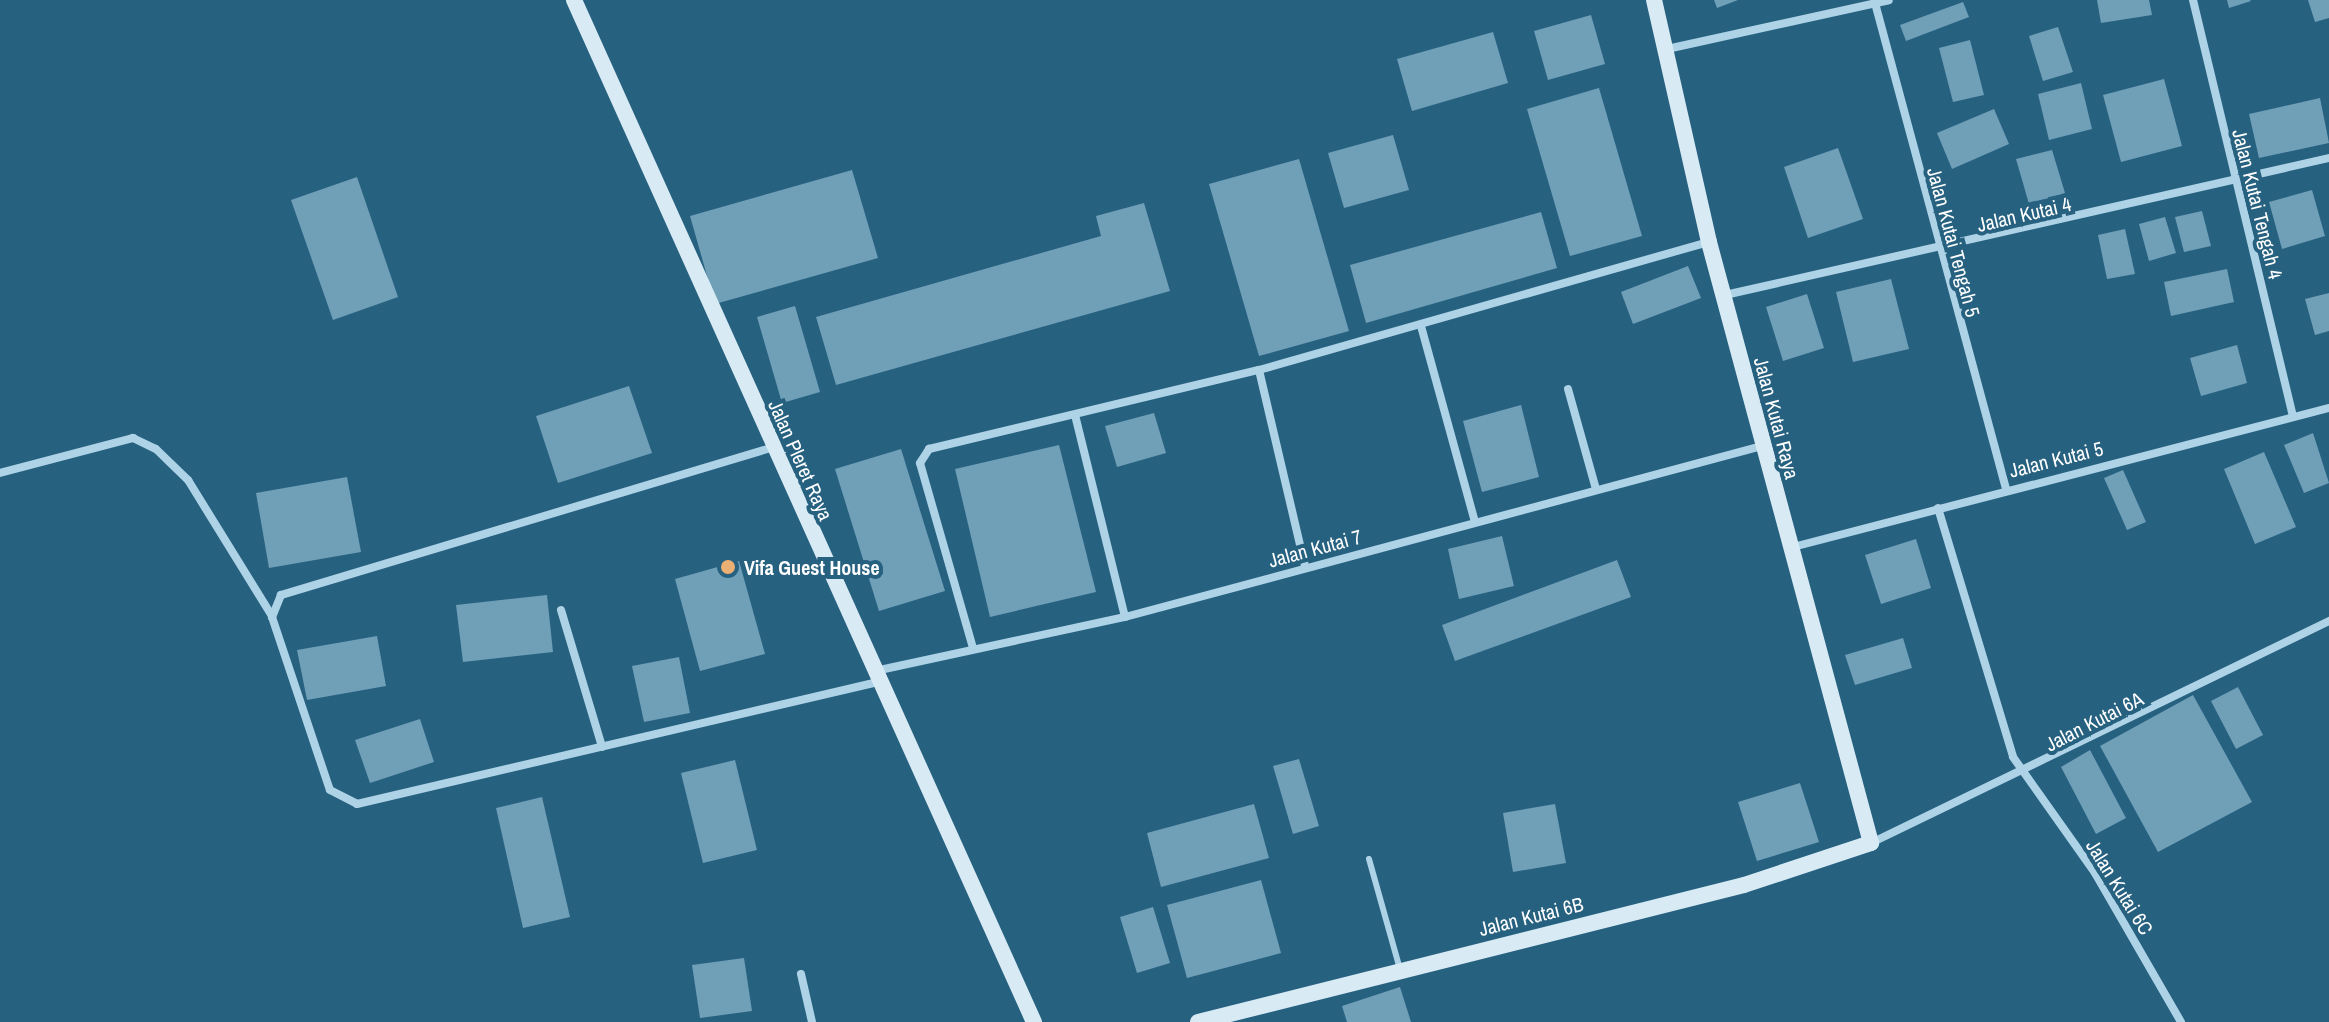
<!DOCTYPE html>
<style>
body{margin:0}
#map{position:relative;width:2329px;height:1022px;overflow:hidden;background:#276180;font-family:"Archivo Narrow",sans-serif}
div>[style]{position:absolute}
.building>*{inset:0;background:#709fb8}
.lane>*{height:6px;margin:-3px;padding:0 3px;transform-origin:3px;border-radius:3px;background:#aed3e6}
.street>*{height:8px;margin:-4px;padding:0 4px;transform-origin:4px;border-radius:4px;background:#aed3e6}
.secondary>*{height:16px;margin:-8px;padding:0 8px;transform-origin:8px;border-radius:8px;background:#d8ebf5}
.dots>*{width:22px;height:22px;translate:-50% -50%;box-sizing:border-box;border:4px solid #276180;border-radius:50%}
span{translate:-50% -50%;white-space:nowrap;text-align:center;line-height:1.15;-webkit-text-stroke:8px #276180;paint-order:stroke}
.street-label{font-size:20px;color:#fff}
.poi-label{font-size:20px;color:#fff;font-weight:700}
.left{translate:0 -50%;text-align:left}
</style>
<div id="map">
<div class="building">
<div style="clip-path:polygon(1714px 0,1738px 0,1717px 8px)"></div>
<div style="clip-path:polygon(2097px 0,2149px 0,2152px 15px,2101px 23px)"></div>
<div style="clip-path:polygon(2227px 0,2250px 0,2251px 1px,2229px 8px)"></div>
<div style="clip-path:polygon(2308px 0,2329px 0,2329px 18px,2315px 22px)"></div>
<div style="clip-path:polygon(1963px 2px,1969px 17px,1906px 41px,1900px 25px)"></div>
<div style="clip-path:polygon(1591px 15px,1605px 64px,1548px 80px,1534px 31px)"></div>
<div style="clip-path:polygon(2058px 27px,2073px 72px,2043px 81px,2029px 36px)"></div>
<div style="clip-path:polygon(1493px 32px,1508px 83px,1412px 111px,1397px 59px)"></div>
<div style="clip-path:polygon(1970px 40px,1984px 95px,1953px 102px,1939px 48px)"></div>
<div style="clip-path:polygon(2164px 79px,2182px 146px,2121px 162px,2103px 95px)"></div>
<div style="clip-path:polygon(2081px 83px,2092px 129px,2049px 140px,2038px 94px)"></div>
<div style="clip-path:polygon(1599px 88px,1642px 236px,1570px 256px,1527px 109px)"></div>
<div style="clip-path:polygon(2320px 98px,2329px 143px,2259px 158px,2249px 114px)"></div>
<div style="clip-path:polygon(1994px 109px,2009px 144px,1952px 169px,1937px 133px)"></div>
<div style="clip-path:polygon(1393px 135px,1409px 190px,1344px 208px,1328px 153px)"></div>
<div style="clip-path:polygon(1838px 148px,1863px 219px,1808px 238px,1784px 167px)"></div>
<div style="clip-path:polygon(2052px 150px,2065px 193px,2029px 204px,2016px 159px)"></div>
<div style="clip-path:polygon(1299px 159px,1349px 331px,1259px 356px,1209px 184px)"></div>
<div style="clip-path:polygon(852px 170px,878px 258px,715px 304px,690px 216px)"></div>
<div style="clip-path:polygon(357px 177px,398px 297px,333px 320px,291px 200px)"></div>
<div style="clip-path:polygon(2312px 190px,2325px 236px,2282px 249px,2269px 202px)"></div>
<div style="clip-path:polygon(1144px 203px,1170px 291px,836px 385px,816px 317px,1101px 236px,1096px 216px)"></div>
<div style="clip-path:polygon(2202px 211px,2211px 246px,2184px 252px,2175px 217px)"></div>
<div style="clip-path:polygon(1541px 212px,1557px 268px,1366px 323px,1350px 265px)"></div>
<div style="clip-path:polygon(2165px 217px,2176px 253px,2149px 261px,2139px 224px)"></div>
<div style="clip-path:polygon(2125px 229px,2135px 274px,2107px 279px,2098px 235px)"></div>
<div style="clip-path:polygon(1688px 266px,1701px 298px,1633px 324px,1621px 292px)"></div>
<div style="clip-path:polygon(2227px 269px,2234px 302px,2171px 316px,2164px 282px)"></div>
<div style="clip-path:polygon(1891px 279px,1909px 349px,1853px 362px,1836px 292px)"></div>
<div style="clip-path:polygon(2329px 293px,2329px 331px,2315px 335px,2305px 299px)"></div>
<div style="clip-path:polygon(1807px 294px,1824px 348px,1783px 361px,1766px 307px)"></div>
<div style="clip-path:polygon(795px 306px,820px 392px,782px 403px,757px 317px)"></div>
<div style="clip-path:polygon(2237px 345px,2247px 383px,2201px 396px,2190px 358px)"></div>
<div style="clip-path:polygon(629px 386px,652px 453px,558px 483px,536px 416px)"></div>
<div style="clip-path:polygon(1521px 405px,1539px 477px,1482px 492px,1463px 421px)"></div>
<div style="clip-path:polygon(1154px 413px,1166px 453px,1117px 467px,1105px 426px)"></div>
<div style="clip-path:polygon(2313px 433px,2329px 483px,2304px 493px,2284px 445px)"></div>
<div style="clip-path:polygon(1059px 445px,1096px 592px,990px 617px,955px 469px)"></div>
<div style="clip-path:polygon(901px 449px,945px 591px,879px 611px,835px 469px)"></div>
<div style="clip-path:polygon(2264px 452px,2296px 527px,2255px 544px,2224px 469px)"></div>
<div style="clip-path:polygon(2123px 470px,2146px 522px,2127px 530px,2104px 478px)"></div>
<div style="clip-path:polygon(347px 477px,361px 552px,269px 568px,256px 493px)"></div>
<div style="clip-path:polygon(1502px 536px,1514px 586px,1459px 599px,1448px 549px)"></div>
<div style="clip-path:polygon(1916px 539px,1931px 588px,1881px 604px,1865px 555px)"></div>
<div style="clip-path:polygon(1617px 560px,1631px 597px,1455px 661px,1442px 625px)"></div>
<div style="clip-path:polygon(739px 561px,765px 654px,700px 671px,675px 579px)"></div>
<div style="clip-path:polygon(547px 595px,553px 652px,463px 662px,456px 605px)"></div>
<div style="clip-path:polygon(377px 636px,386px 686px,307px 700px,297px 650px)"></div>
<div style="clip-path:polygon(1903px 638px,1912px 668px,1855px 685px,1845px 655px)"></div>
<div style="clip-path:polygon(679px 657px,690px 713px,644px 722px,632px 666px)"></div>
<div style="clip-path:polygon(2238px 687px,2263px 735px,2236px 749px,2211px 701px)"></div>
<div style="clip-path:polygon(2193px 695px,2252px 802px,2158px 852px,2100px 746px)"></div>
<div style="clip-path:polygon(420px 719px,434px 762px,370px 783px,355px 740px)"></div>
<div style="clip-path:polygon(2090px 750px,2126px 818px,2096px 834px,2061px 767px)"></div>
<div style="clip-path:polygon(1299px 759px,1319px 826px,1293px 834px,1273px 766px)"></div>
<div style="clip-path:polygon(735px 760px,757px 850px,703px 863px,681px 773px)"></div>
<div style="clip-path:polygon(1800px 783px,1819px 842px,1757px 861px,1738px 802px)"></div>
<div style="clip-path:polygon(542px 797px,570px 917px,523px 928px,496px 808px)"></div>
<div style="clip-path:polygon(1254px 804px,1269px 858px,1161px 887px,1147px 833px)"></div>
<div style="clip-path:polygon(1555px 804px,1566px 863px,1513px 872px,1503px 813px)"></div>
<div style="clip-path:polygon(1261px 880px,1281px 953px,1187px 978px,1167px 905px)"></div>
<div style="clip-path:polygon(1153px 907px,1170px 963px,1137px 973px,1120px 917px)"></div>
<div style="clip-path:polygon(744px 958px,752px 1011px,700px 1018px,692px 965px)"></div>
<div style="clip-path:polygon(1400px 987px,1411px 1022px,1347px 1022px,1342px 1006px)"></div>
</div>
<div class="lane">
<div style="left:1369px;top:859px;width:114px;rotate:74.3deg"></div>
</div>
<div class="street">
<div style="left:2193px;top:0;width:427px;rotate:76.5deg"></div>
<div style="left:1875px;top:3px;width:503px;rotate:74.91deg"></div>
<div style="left:1667px;top:49px;width:227px;rotate:-12.4deg"></div>
<div style="left:1725px;top:295px;width:619px;rotate:-12.78deg"></div>
<div style="left:1421px;top:326px;width:203px;rotate:74.6deg"></div>
<div style="left:1259px;top:370px;width:201px;rotate:76.8deg"></div>
<div style="left:1568px;top:389px;width:104px;rotate:74.4deg"></div>
<div style="left:1075px;top:415px;width:208px;rotate:76.1deg"></div>
<div style="left:774px;top:447px;width:515px;rotate:163.29deg"></div>
<div style="left:281px;top:595px;width:24px;rotate:112deg"></div>
<div style="left:272px;top:617px;width:182px;rotate:71.5deg"></div>
<div style="left:330px;top:790px;width:30px;rotate:27deg"></div>
<div style="left:357px;top:804px;width:535px;rotate:-13.18deg"></div>
<div style="left:0;top:473px;width:138px;rotate:-14.7deg"></div>
<div style="left:133px;top:438px;width:25px;rotate:26deg"></div>
<div style="left:156px;top:449px;width:45px;rotate:44.1deg"></div>
<div style="left:188px;top:480px;width:160px;rotate:58.3deg"></div>
<div style="left:1938px;top:508px;width:260px;rotate:73.2deg"></div>
<div style="left:2013px;top:757px;width:142px;rotate:54.7deg"></div>
<div style="left:2095px;top:873px;width:172px;rotate:60deg"></div>
<div style="left:1793px;top:547px;width:554px;rotate:-14.54deg"></div>
<div style="left:561px;top:610px;width:143px;rotate:73.3deg"></div>
<div style="left:973px;top:648px;width:192px;rotate:-106deg"></div>
<div style="left:920px;top:463px;width:17px;rotate:-57deg"></div>
<div style="left:929px;top:449px;width:339px;rotate:-13.5deg"></div>
<div style="left:1259px;top:370px;width:468px;rotate:-15.9deg"></div>
<div style="left:875px;top:671px;width:256px;rotate:-12.2deg"></div>
<div style="left:1125px;top:617px;width:660px;rotate:-15.03deg"></div>
<div style="left:1871px;top:843px;width:509px;rotate:-25.86deg"></div>
<div style="left:801px;top:974px;width:49px;rotate:77.1deg"></div>
</div>
<div class="secondary">
<div style="left:574px;top:0;width:1121px;rotate:65.77deg"></div>
<div style="left:1198px;top:1022px;width:563px;rotate:-14.09deg"></div>
<div style="left:1744px;top:885px;width:134px;rotate:-18.3deg"></div>
<div style="left:1871px;top:843px;width:622px;rotate:-105.09deg"></div>
<div style="left:1709px;top:242px;width:248px;rotate:-102.8deg"></div>
</div>
<div class="dots">
<div style="left:728px;top:567px;background:#edb074"></div>
</div>
<div class="street-label">
<span style="left:2258px;top:204px;rotate:76deg">Jalan Kutai Tengah 4</span>
<span style="left:2024px;top:214px;rotate:-13deg">Jalan Kutai 4</span>
<span style="left:1954px;top:242px;rotate:75deg">Jalan Kutai Tengah 5</span>
<span style="left:1777px;top:418px;rotate:75deg">Jalan Kutai Raya</span>
<span style="left:2056px;top:459px;rotate:-14deg">Jalan Kutai 5</span>
<span style="left:801px;top:460px;rotate:66deg">Jalan Pleret Raya</span>
<span style="left:1315px;top:548px;rotate:-15deg">Jalan Kutai 7</span>
<span style="left:2094px;top:721px;rotate:-27deg">Jalan Kutai 6A</span>
<span style="left:2120px;top:887px;rotate:58deg">Jalan Kutai 6C</span>
<span style="left:1531px;top:916px;rotate:-14deg">Jalan Kutai 6B</span>
</div>
<div class="poi-label">
<span class="left" style="left:744px;top:567px">Vifa Guest House</span>
</div>
</div>
